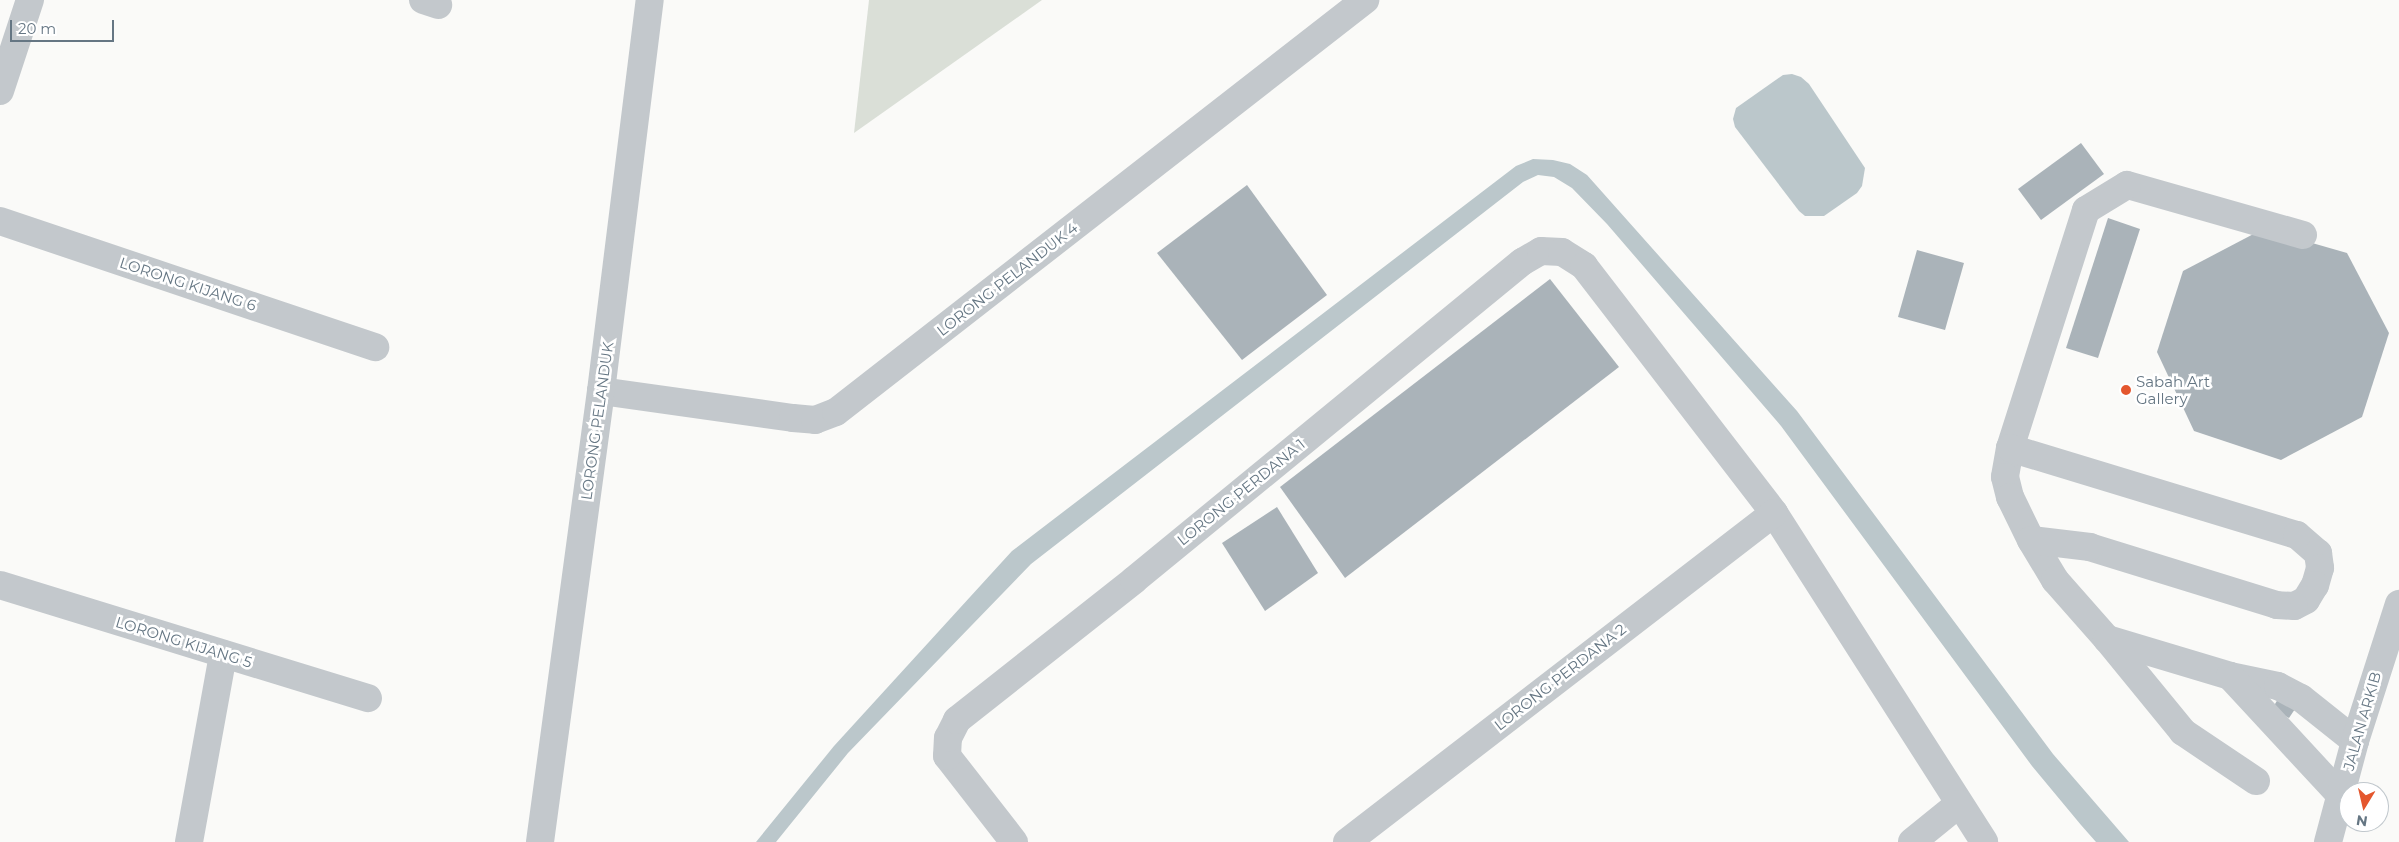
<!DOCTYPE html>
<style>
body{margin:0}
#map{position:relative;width:2399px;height:842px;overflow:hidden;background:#fafaf8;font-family:Montserrat,sans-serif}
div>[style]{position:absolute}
.green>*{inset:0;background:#dadfd7}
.water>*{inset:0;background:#bbc7cb}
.building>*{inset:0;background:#aab3b9}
.minor>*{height:28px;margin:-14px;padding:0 14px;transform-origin:14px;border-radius:14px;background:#c3c8cc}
.dots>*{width:14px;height:14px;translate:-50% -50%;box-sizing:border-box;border:2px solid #fff;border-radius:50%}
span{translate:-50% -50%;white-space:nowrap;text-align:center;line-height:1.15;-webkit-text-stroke:5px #fff;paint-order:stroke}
.street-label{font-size:15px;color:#657683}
.poi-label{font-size:15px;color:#657683}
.left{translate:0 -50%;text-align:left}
.north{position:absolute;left:2339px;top:782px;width:50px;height:50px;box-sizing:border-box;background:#fff;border:1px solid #c1c8cd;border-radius:50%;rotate:189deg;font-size:14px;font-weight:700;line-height:20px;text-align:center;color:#657683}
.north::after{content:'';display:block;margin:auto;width:18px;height:22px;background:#e4572e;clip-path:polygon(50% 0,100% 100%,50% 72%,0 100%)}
.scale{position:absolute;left:10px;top:20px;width:104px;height:22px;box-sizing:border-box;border:2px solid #657683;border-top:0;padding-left:6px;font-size:15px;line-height:18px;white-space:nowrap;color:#657683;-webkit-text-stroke:4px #fff;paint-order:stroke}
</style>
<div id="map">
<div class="green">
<div style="clip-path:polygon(869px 0,1042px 0,854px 133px)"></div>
</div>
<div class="water">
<div style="clip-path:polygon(1792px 74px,1801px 77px,1809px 84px,1865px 168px,1862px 186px,1857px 193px,1824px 216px,1805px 216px,1799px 211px,1735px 127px,1733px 119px,1736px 108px,1783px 75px)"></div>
<div style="clip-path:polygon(1533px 159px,1553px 160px,1570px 164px,1587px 175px,1797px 411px,2053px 754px,2129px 842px,2096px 842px,2081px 825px,2032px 766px,1781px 426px,1607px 224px,1572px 188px,1554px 177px,1538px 175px,1523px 182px,1031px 564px,848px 753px,776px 842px,756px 842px,834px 746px,1012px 551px,1516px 166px)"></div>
</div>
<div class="building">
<div style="clip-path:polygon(2081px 143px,2104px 174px,2041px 220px,2018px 189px)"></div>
<div style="clip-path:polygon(1247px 185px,1327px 295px,1242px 360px,1157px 253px)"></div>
<div style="clip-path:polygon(2108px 218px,2140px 229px,2098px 358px,2066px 348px)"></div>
<div style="clip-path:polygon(2263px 229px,2347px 253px,2389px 333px,2362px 417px,2281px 460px,2194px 431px,2157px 352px,2183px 271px)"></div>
<div style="clip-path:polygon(1917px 250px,1964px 263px,1945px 330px,1898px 317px)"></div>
<div style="clip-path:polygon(1550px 279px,1619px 367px,1345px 578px,1280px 487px)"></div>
<div style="clip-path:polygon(1277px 507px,1318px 573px,1265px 611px,1222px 543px)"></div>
<div style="clip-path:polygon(2278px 699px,2295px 709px,2289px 718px,2272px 709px)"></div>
</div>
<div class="minor">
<div style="left:423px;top:0;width:16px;rotate:18deg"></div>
<div style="left:0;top:91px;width:96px;rotate:-71.8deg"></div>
<div style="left:0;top:221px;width:396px;rotate:18.6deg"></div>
<div style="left:2303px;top:235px;width:183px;rotate:-164.1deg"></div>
<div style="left:2127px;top:185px;width:48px;rotate:148.6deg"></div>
<div style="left:2086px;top:210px;width:250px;rotate:107.7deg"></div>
<div style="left:2010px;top:448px;width:29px;rotate:100deg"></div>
<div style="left:2005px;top:477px;width:21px;rotate:76deg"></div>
<div style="left:2010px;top:497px;width:48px;rotate:64deg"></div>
<div style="left:2031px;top:540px;width:47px;rotate:59deg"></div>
<div style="left:2055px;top:580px;width:79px;rotate:48.6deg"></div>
<div style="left:2107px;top:639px;width:128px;rotate:16.7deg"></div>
<div style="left:2230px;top:676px;width:49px;rotate:11.8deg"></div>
<div style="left:2278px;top:686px;width:26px;rotate:28deg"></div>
<div style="left:2301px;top:698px;width:69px;rotate:38.5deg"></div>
<div style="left:601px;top:391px;width:194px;rotate:8deg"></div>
<div style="left:793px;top:418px;width:22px;rotate:5deg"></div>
<div style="left:815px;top:420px;width:22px;rotate:-21deg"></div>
<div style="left:836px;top:412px;width:671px;rotate:-37.91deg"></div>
<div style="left:2010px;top:448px;width:300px;rotate:16.9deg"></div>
<div style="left:2297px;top:535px;width:28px;rotate:41deg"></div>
<div style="left:2318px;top:553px;width:15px;rotate:82deg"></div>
<div style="left:2320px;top:568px;width:18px;rotate:106deg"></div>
<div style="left:2315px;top:585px;width:17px;rotate:121deg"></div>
<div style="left:2306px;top:600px;width:13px;rotate:153deg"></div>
<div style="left:2294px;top:606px;width:17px;rotate:-177deg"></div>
<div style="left:2277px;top:605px;width:196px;rotate:-162.8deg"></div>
<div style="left:2090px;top:547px;width:59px;rotate:-173.2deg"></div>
<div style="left:0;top:585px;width:385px;rotate:17.1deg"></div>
<div style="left:2107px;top:639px;width:120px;rotate:50.7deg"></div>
<div style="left:2183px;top:732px;width:88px;rotate:33.9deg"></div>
<div style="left:2230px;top:676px;width:163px;rotate:47.2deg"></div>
<div style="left:189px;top:842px;width:191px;rotate:-79.7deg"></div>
<div style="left:540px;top:842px;width:455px;rotate:-82.3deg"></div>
<div style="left:601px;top:391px;width:394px;rotate:-82.9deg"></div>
<div style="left:1014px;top:842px;width:109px;rotate:-127.9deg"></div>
<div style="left:947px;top:756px;width:18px;rotate:-87deg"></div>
<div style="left:948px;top:738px;width:20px;rotate:-63deg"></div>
<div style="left:957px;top:720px;width:226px;rotate:-38.3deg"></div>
<div style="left:1134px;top:580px;width:502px;rotate:-39.34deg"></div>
<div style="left:1522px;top:262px;width:22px;rotate:-30deg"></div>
<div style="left:1541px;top:251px;width:21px;rotate:3deg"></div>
<div style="left:1562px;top:252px;width:26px;rotate:32deg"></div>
<div style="left:1584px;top:266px;width:312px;rotate:52.4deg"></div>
<div style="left:1774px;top:513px;width:390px;rotate:57.4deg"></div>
<div style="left:1347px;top:842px;width:539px;rotate:-37.61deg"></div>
<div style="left:1912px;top:842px;width:60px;rotate:-39deg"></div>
<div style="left:2328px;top:842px;width:105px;rotate:-75deg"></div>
<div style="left:2355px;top:741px;width:144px;rotate:-72.2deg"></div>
</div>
<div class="dots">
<div style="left:2126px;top:390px;background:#e4572e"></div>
</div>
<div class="street-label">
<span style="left:1007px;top:279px;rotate:-38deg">LORONG PELANDUK 4</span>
<span style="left:188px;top:284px;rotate:18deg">LORONG KIJANG 6</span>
<span style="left:597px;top:421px;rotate:-82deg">LORONG PELANDUK</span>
<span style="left:1241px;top:492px;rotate:-39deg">LORONG PERDANA 1</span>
<span style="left:184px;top:642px;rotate:17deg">LORONG KIJANG 5</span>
<span style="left:1560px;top:677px;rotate:-38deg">LORONG PERDANA 2</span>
<span style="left:2362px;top:721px;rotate:-74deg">JALAN ARKIB</span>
</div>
<div class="poi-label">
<span class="left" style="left:2136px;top:390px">Sabah Art<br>Gallery</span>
</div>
<div class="north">N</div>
<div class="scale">20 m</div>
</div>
